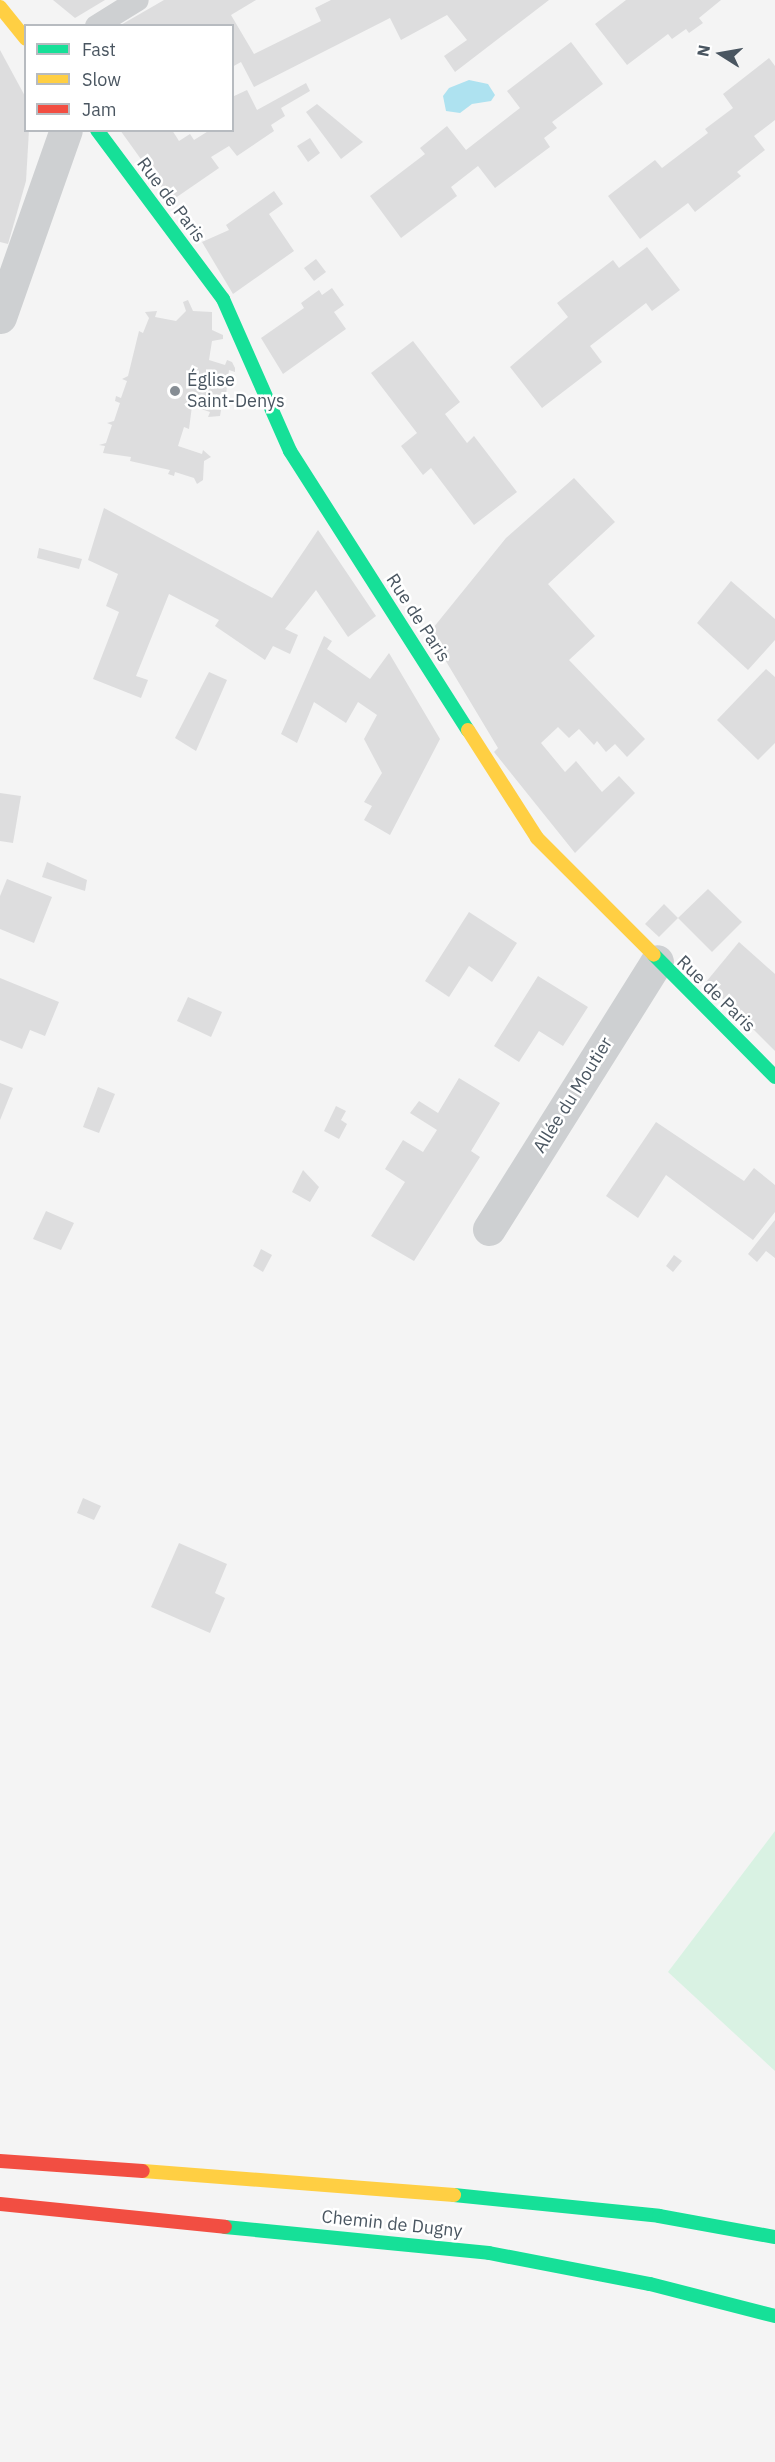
<!DOCTYPE html>
<meta charset="utf-8">
<style>
body{margin:0}
#map{position:relative;width:775px;height:2462px;overflow:hidden;background:#f4f4f4;font-family:"IBM Plex Sans",sans-serif}
div>[style]{position:absolute}
.green>*{inset:0;background:#d9f2e3}
.water>*{inset:0;background:#aee2f0}
.building>*{inset:0;background:#ddddde}
.lane>*{height:22px;margin:-11px;padding:0 11px;transform-origin:11px;border-radius:11px;background:#ced0d2}
.street>*{height:33px;margin:-16.5px;padding:0 16.5px;transform-origin:16.5px;border-radius:16.5px;background:#ced0d2}
.fast>*{height:14px;margin:-7px;padding:0 7px;transform-origin:7px;border-radius:7px;background:#16e098}
.slow>*{height:14px;margin:-7px;padding:0 7px;transform-origin:7px;border-radius:7px;background:#ffcf43}
.jam>*{height:14px;margin:-7px;padding:0 7px;transform-origin:7px;border-radius:7px;background:#f24e42}
.dots>*{width:16px;height:16px;translate:-50% -50%;box-sizing:border-box;border:3px solid #fff;border-radius:50%}
span{translate:-50% -50%;white-space:nowrap;text-align:center;line-height:1.15;-webkit-text-stroke:5px #fff;paint-order:stroke}
.street-label{font-size:18px;color:#4a5661}
.poi-label{font-size:18px;color:#4a5661}
.left{translate:0 -50%;text-align:left}
.legend{position:absolute;left:24px;top:24px;width:210px;height:108px;box-sizing:border-box;background:#fff;border:2px solid #b7bbc0;margin:0;padding:8px 10px;list-style:none;font-size:18px;color:#4a5661}
.legend li{display:flex;align-items:center;gap:12px;height:30px}
.legend b{width:30px;border:2px solid #b7bbc0}
.north{position:absolute;left:691px;top:24px;width:60px;height:60px;-webkit-text-stroke:4px #fff;paint-order:stroke;rotate:281deg;font-size:16px;font-weight:700;line-height:24px;text-align:center;color:#4a5661}
.north::after{content:'';display:block;margin:auto;width:21px;height:27px;background:#4a5661;clip-path:polygon(50% 0,100% 100%,50% 72%,0 100%)}
</style>
<div id="map">
<div class="green">
<div style="clip-path:polygon(775px 1831px,775px 2071px,668px 1972px)"></div>
</div>
<div class="water">
<div style="clip-path:polygon(469px 80px,488px 84px,495px 95px,491px 101px,472px 104px,460px 113px,446px 111px,443px 96px,449px 88px)"></div>
</div>
<div class="building">
<div style="clip-path:polygon(53px 0,105px 0,75px 18px)"></div>
<div style="clip-path:polygon(164px 0,256px 0,231px 15px,254px 54px,321px 21px,315px 8px,331px 0,549px 0,455px 72px,444px 56px,467px 40px,447px 15px,401px 40px,390px 18px,254px 87px,241px 62px,232px 67px,232px 26px,119px 26px)"></div>
<div style="clip-path:polygon(626px 0,721px 0,699px 18px,703px 23px,689px 33px,686px 29px,672px 39px,668px 34px,627px 65px,595px 24px)"></div>
<div style="clip-path:polygon(571px 42px,603px 84px,552px 122px,557px 128px,544px 138px,550px 147px,495px 188px,478px 166px,451px 187px,457px 196px,401px 238px,370px 196px,425px 154px,420px 148px,447px 126px,466px 150px,520px 108px,507px 91px)"></div>
<div style="clip-path:polygon(0 50px,26px 98px,29px 130px,26px 181px,8px 244px,0 242px)"></div>
<div style="clip-path:polygon(769px 58px,775px 66px,775px 120px,754px 136px,765px 150px,737px 172px,741px 176px,695px 212px,688px 203px,640px 239px,608px 196px,655px 160px,662px 168px,708px 133px,705px 129px,733px 108px,723px 94px)"></div>
<div style="clip-path:polygon(306px 83px,310px 91px,281px 108px,285px 116px,271px 125px,274px 131px,237px 156px,229px 146px,211px 157px,219px 168px,171px 201px,120px 130px,172px 130px,179px 141px,190px 134px,194px 140px,210px 130px,232px 130px,232px 97px,247px 90px,257px 110px)"></div>
<div style="clip-path:polygon(317px 104px,363px 142px,341px 159px,306px 112px)"></div>
<div style="clip-path:polygon(310px 138px,320px 153px,308px 162px,297px 146px)"></div>
<div style="clip-path:polygon(274px 191px,283px 204px,269px 214px,294px 251px,233px 294px,202px 242px,229px 230px,226px 225px)"></div>
<div style="clip-path:polygon(647px 247px,680px 290px,652px 311px,646px 303px,590px 346px,602px 362px,542px 408px,510px 367px,568px 317px,557px 303px,613px 260px,619px 268px)"></div>
<div style="clip-path:polygon(316px 259px,326px 272px,314px 281px,304px 268px)"></div>
<div style="clip-path:polygon(332px 288px,344px 305px,334px 312px,346px 329px,283px 374px,261px 338px,304px 308px,301px 303px,319px 290px,322px 295px)"></div>
<div style="clip-path:polygon(188px 300px,193px 311px,212px 312px,212px 330px,223px 335px,223px 339px,212px 341px,209px 360px,225px 365px,227px 360px,232px 362px,235px 368px,235px 372px,229px 370px,226px 395px,221px 393px,216px 409px,221px 410px,220px 416px,208px 417px,210px 412px,192px 406px,189px 429px,184px 427px,178px 446px,202px 454px,203px 450px,211px 457px,204px 461px,203px 480px,197px 484px,194px 478px,175px 472px,174px 476px,168px 474px,170px 470px,130px 461px,131px 457px,103px 453px,105px 446px,99px 445px,106px 443px,112px 425px,107px 423px,114px 421px,120px 403px,115px 401px,116px 396px,121px 398px,127px 381px,122px 379px,128px 376px,139px 331px,143px 333px,149px 318px,145px 312px,157px 311px,155px 317px,176px 321px,186px 311px,183px 302px)"></div>
<div style="clip-path:polygon(413px 341px,460px 402px,445px 414px,467px 443px,474px 436px,517px 492px,474px 525px,431px 468px,423px 475px,401px 446px,417px 433px,371px 373px)"></div>
<div style="clip-path:polygon(574px 478px,615px 522px,548px 584px,595px 636px,569px 660px,645px 739px,627px 757px,615px 744px,606px 752px,597px 741px,594px 745px,579px 729px,569px 738px,558px 727px,541px 743px,565px 772px,576px 761px,602px 792px,619px 776px,635px 793px,575px 853px,494px 752px,498px 748px,429px 633px,506px 538px)"></div>
<div style="clip-path:polygon(104px 508px,272px 598px,318px 530px,376px 616px,348px 637px,316px 590px,285px 629px,298px 635px,290px 654px,273px 646px,265px 660px,215px 626px,219px 620px,169px 594px,136px 676px,148px 680px,141px 698px,93px 679px,119px 612px,106px 606px,118px 574px,88px 560px)"></div>
<div style="clip-path:polygon(39px 548px,82px 559px,79px 569px,37px 558px)"></div>
<div style="clip-path:polygon(731px 581px,775px 619px,775px 640px,748px 670px,697px 623px)"></div>
<div style="clip-path:polygon(324px 636px,332px 641px,327px 649px,370px 679px,389px 653px,440px 739px,390px 835px,364px 820px,372px 806px,364px 802px,382px 773px,364px 739px,377px 715px,358px 702px,346px 723px,314px 702px,297px 743px,281px 734px)"></div>
<div style="clip-path:polygon(766px 669px,775px 677px,775px 743px,758px 760px,717px 720px)"></div>
<div style="clip-path:polygon(209px 672px,227px 680px,196px 751px,175px 738px)"></div>
<div style="clip-path:polygon(0 793px,21px 796px,13px 843px,0 841px)"></div>
<div style="clip-path:polygon(47px 862px,87px 880px,85px 891px,42px 877px)"></div>
<div style="clip-path:polygon(7px 879px,52px 897px,34px 943px,0 929px,0 896px)"></div>
<div style="clip-path:polygon(708px 889px,742px 922px,712px 952px,678px 918px)"></div>
<div style="clip-path:polygon(664px 904px,678px 918px,659px 937px,645px 924px)"></div>
<div style="clip-path:polygon(469px 912px,517px 943px,492px 982px,469px 966px,449px 997px,425px 981px)"></div>
<div style="clip-path:polygon(739px 942px,775px 974px,775px 1051px,706px 982px)"></div>
<div style="clip-path:polygon(538px 976px,588px 1007px,563px 1046px,539px 1031px,519px 1062px,494px 1046px)"></div>
<div style="clip-path:polygon(0 978px,59px 1002px,45px 1036px,30px 1030px,22px 1049px,0 1040px)"></div>
<div style="clip-path:polygon(188px 997px,222px 1012px,211px 1037px,177px 1021px)"></div>
<div style="clip-path:polygon(459px 1078px,500px 1103px,471px 1151px,480px 1157px,414px 1261px,371px 1236px,405px 1182px,385px 1169px,403px 1140px,423px 1152px,437px 1130px,410px 1113px,419px 1101px,438px 1113px)"></div>
<div style="clip-path:polygon(0 1083px,13px 1088px,0 1120px)"></div>
<div style="clip-path:polygon(98px 1087px,115px 1094px,99px 1133px,83px 1127px)"></div>
<div style="clip-path:polygon(336px 1106px,346px 1111px,341px 1120px,347px 1124px,339px 1139px,324px 1131px)"></div>
<div style="clip-path:polygon(656px 1122px,744px 1181px,754px 1168px,775px 1185px,775px 1212px,753px 1240px,666px 1175px,638px 1218px,606px 1196px)"></div>
<div style="clip-path:polygon(303px 1170px,319px 1187px,310px 1202px,292px 1192px)"></div>
<div style="clip-path:polygon(46px 1211px,74px 1223px,61px 1250px,33px 1239px)"></div>
<div style="clip-path:polygon(775px 1220px,775px 1258px,766px 1251px,757px 1262px,748px 1254px)"></div>
<div style="clip-path:polygon(261px 1249px,272px 1255px,263px 1272px,253px 1266px)"></div>
<div style="clip-path:polygon(674px 1255px,682px 1261px,673px 1272px,666px 1266px)"></div>
<div style="clip-path:polygon(83px 1498px,101px 1506px,94px 1520px,77px 1513px)"></div>
<div style="clip-path:polygon(179px 1543px,227px 1564px,215px 1593px,225px 1598px,210px 1633px,151px 1607px)"></div>
</div>
<div class="lane">
<div style="left:96px;top:26px;width:49px;rotate:-31.8deg"></div>
</div>
<div class="street">
<div style="left:0;top:317px;width:198px;rotate:-70.6deg"></div>
<div style="left:489px;top:1229px;width:316px;rotate:-57.9deg"></div>
</div>
<div class="fast">
<div style="left:97px;top:130px;width:211px;rotate:53.3deg"></div>
<div style="left:223px;top:299px;width:166px;rotate:66.2deg"></div>
<div style="left:290px;top:451px;width:331px;rotate:57.5deg"></div>
<div style="left:654px;top:955px;width:172px;rotate:45.2deg"></div>
<div style="left:454px;top:2195px;width:206px;rotate:5.8deg"></div>
<div style="left:659px;top:2216px;width:118px;rotate:10.3deg"></div>
<div style="left:225px;top:2227px;width:265px;rotate:5.6deg"></div>
<div style="left:489px;top:2253px;width:164px;rotate:10.9deg"></div>
<div style="left:650px;top:2284px;width:129px;rotate:14.4deg"></div>
</div>
<div class="slow">
<div style="left:0;top:7px;width:41px;rotate:50.9deg"></div>
<div style="left:468px;top:730px;width:128px;rotate:57.4deg"></div>
<div style="left:537px;top:838px;width:165px;rotate:45deg"></div>
<div style="left:143px;top:2171px;width:312px;rotate:4.4deg"></div>
</div>
<div class="jam">
<div style="left:0;top:2161px;width:143px;rotate:4deg"></div>
<div style="left:0;top:2204px;width:226px;rotate:5.8deg"></div>
</div>
<div class="dots">
<div style="left:175px;top:391px;background:#868d94"></div>
</div>
<div class="street-label">
<span style="left:171px;top:200px;rotate:53deg">Rue de Paris</span>
<span style="left:418px;top:618px;rotate:57deg">Rue de Paris</span>
<span style="left:716px;top:994px;rotate:44deg">Rue de Paris</span>
<span style="left:573px;top:1095px;rotate:-58deg">Allée du Moutier</span>
<span style="left:392px;top:2224px;rotate:6deg">Chemin de Dugny</span>
</div>
<div class="poi-label">
<span class="left" style="left:187px;top:391px">Église<br>Saint-Denys</span>
</div>
<ul class="legend">
<li><b style="height:8px;background:#16e098"></b>Fast</li>
<li><b style="height:8px;background:#ffcf43"></b>Slow</li>
<li><b style="height:8px;background:#f24e42"></b>Jam</li>
</ul>
<div class="north">N</div>
</div>
